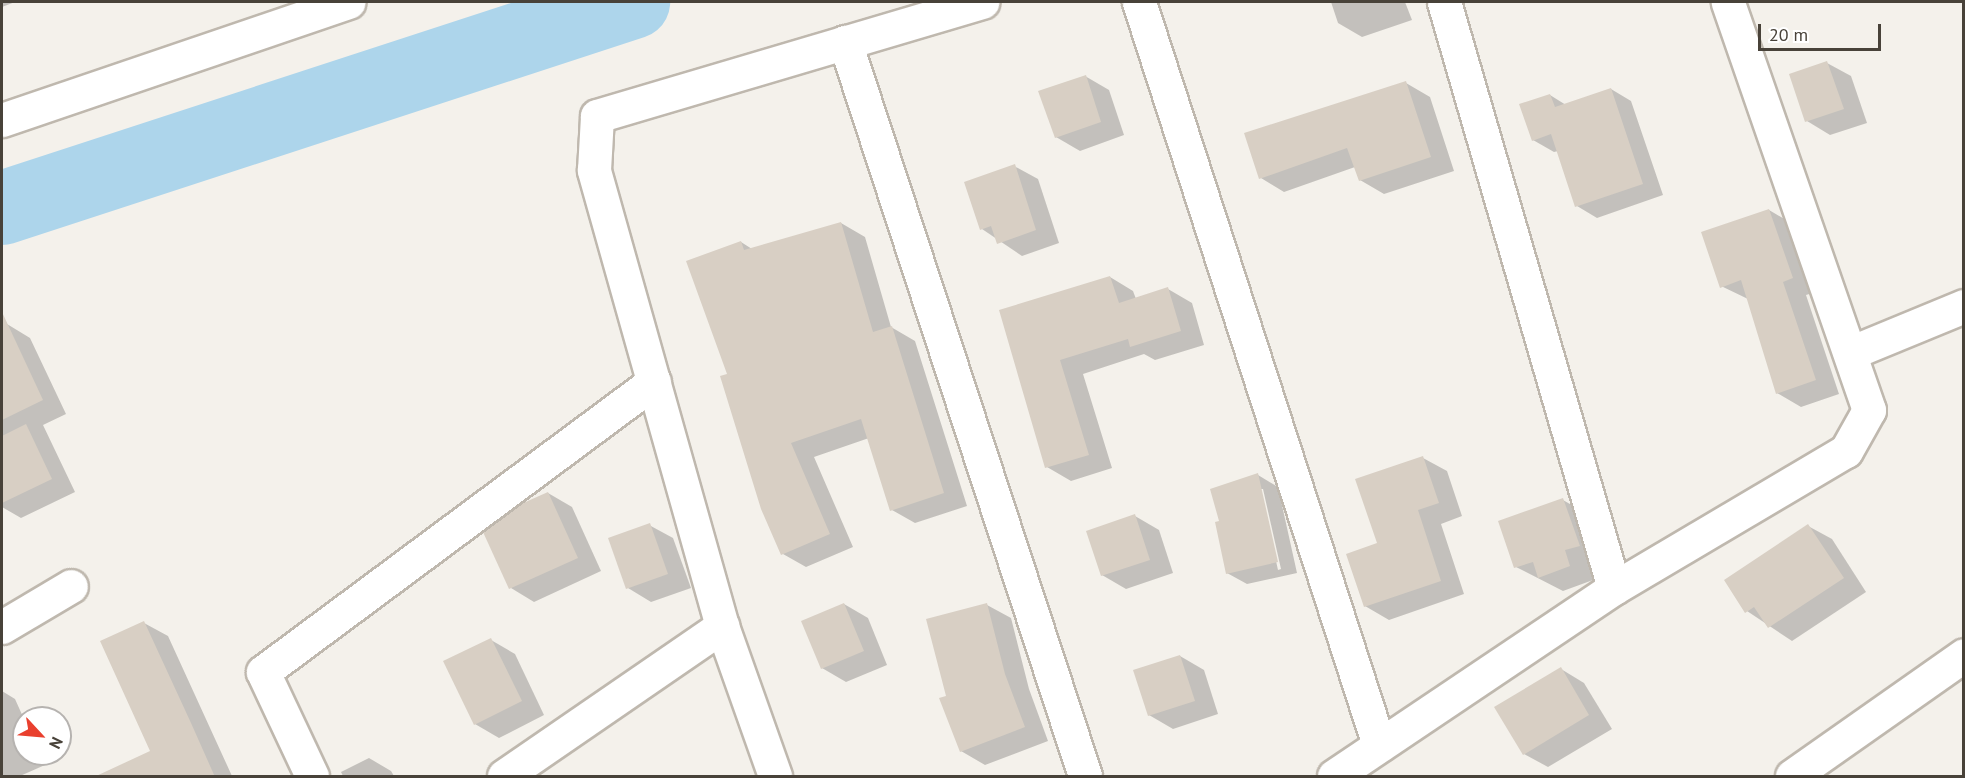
<!DOCTYPE html>
<style>
body{margin:0}
#map{position:relative;width:1965px;height:778px;overflow:hidden;background:#f4f1eb;font-family:"PT Sans",sans-serif}
div>[style]{position:absolute}
.shadow>*{inset:0;background:#0003}
.river>*{height:74px;margin:-37px;padding:0 37px;transform-origin:37px;border-radius:37px;background:#add5eb}
.building>*{inset:0;background:#d8cfc4}
.roads{filter:drop-shadow(2px 0 #bfb8ae) drop-shadow(-2px 0 #bfb8ae) drop-shadow(0 2px #bfb8ae) drop-shadow(0 -2px #bfb8ae)}
.minor>*{height:33px;margin:-16.5px;padding:0 16.5px;transform-origin:16.5px;border-radius:16.5px;background:#fff}
span{translate:-50% -50%;white-space:nowrap;text-align:center;line-height:1.15;-webkit-text-stroke:5px #fff;paint-order:stroke}
.frame{position:absolute;inset:0;border:3px solid #484239;pointer-events:none}
.north{position:absolute;left:12px;top:706px;width:60px;height:60px;box-sizing:border-box;background:#fff;border:2px solid #b6b3b0;border-radius:50%;rotate:116deg;font-size:16px;font-weight:700;line-height:24px;text-align:center;color:#484239}
.north::after{content:'';display:block;margin:auto;width:21px;height:27px;background:#e9402e;clip-path:polygon(50% 0,100% 100%,50% 72%,0 100%)}
.scale{position:absolute;left:1758px;top:24px;width:123px;height:27px;box-sizing:border-box;border:3px solid #484239;border-top:0;padding-left:8px;font-size:18px;line-height:21px;white-space:nowrap;color:#484239;-webkit-text-stroke:4px #fff;paint-order:stroke}
</style>
<div id="map">
<div class="shadow">
<div style="clip-path:polygon(2px 2px,15px 2px,2px 7px)"></div>
<div style="clip-path:polygon(1331px 2px,1405px 2px,1412px 20px,1362px 37px,1338px 23px)"></div>
<div style="clip-path:polygon(1827px 63px,1851px 76px,1867px 123px,1830px 135px,1807px 121px)"></div>
<div style="clip-path:polygon(1085px 76px,1109px 90px,1124px 135px,1080px 151px,1056px 137px)"></div>
<div style="clip-path:polygon(1406px 83px,1430px 97px,1454px 171px,1384px 194px,1360px 180px,1355px 167px,1284px 192px,1261px 178px)"></div>
<div style="clip-path:polygon(1611px 89px,1631px 101px,1663px 195px,1597px 218px,1577px 206px,1558px 151px,1554px 152px,1533px 140px,1550px 95px,1566px 105px)"></div>
<div style="clip-path:polygon(1014px 166px,1038px 179px,1059px 243px,1022px 256px,982px 229px)"></div>
<div style="clip-path:polygon(1769px 210px,1793px 224px,1816px 292px,1806px 295px,1839px 394px,1801px 407px,1777px 393px,1748px 299px,1721px 286px)"></div>
<div style="clip-path:polygon(841px 223px,865px 237px,891px 327px,915px 341px,967px 506px,915px 523px,892px 510px,869px 438px,814px 457px,853px 547px,806px 567px,783px 554px,729px 375px,741px 242px,752px 249px)"></div>
<div style="clip-path:polygon(1110px 277px,1133px 291px,1136px 299px,1168px 289px,1192px 303px,1204px 345px,1155px 360px,1144px 354px,1083px 374px,1112px 468px,1071px 481px,1047px 467px,1001px 311px)"></div>
<div style="clip-path:polygon(7px 324px,30px 338px,66px 414px,43px 425px,75px 492px,21px 518px,2px 507px,2px 327px)"></div>
<div style="clip-path:polygon(1423px 458px,1447px 471px,1462px 516px,1441px 524px,1464px 594px,1389px 620px,1365px 606px,1379px 544px)"></div>
<div style="clip-path:polygon(evenodd,1258px 475px,1278px 487px,1297px 573px,1247px 584px,1227px 573px,1221px 522px,1258px 475px,1260px 489px,1263px 489px,1281px 569px,1278px 570px,1260px 489px)"></div>
<div style="clip-path:polygon(548px 493px,572px 507px,601px 571px,534px 602px,511px 588px)"></div>
<div style="clip-path:polygon(1563px 500px,1587px 514px,1603px 559px,1588px 564px,1593px 580px,1563px 591px,1516px 567px)"></div>
<div style="clip-path:polygon(1135px 516px,1159px 530px,1173px 573px,1126px 589px,1102px 575px)"></div>
<div style="clip-path:polygon(649px 525px,673px 538px,691px 588px,651px 602px,628px 588px)"></div>
<div style="clip-path:polygon(1808px 526px,1832px 539px,1866px 592px,1792px 641px,1747px 611px)"></div>
<div style="clip-path:polygon(844px 604px,868px 618px,887px 665px,846px 682px,822px 668px)"></div>
<div style="clip-path:polygon(987px 605px,1011px 618px,1029px 689px,1048px 741px,985px 765px,961px 751px,947px 697px)"></div>
<div style="clip-path:polygon(144px 623px,168px 636px,232px 776px,137px 776px,152px 752px)"></div>
<div style="clip-path:polygon(491px 640px,515px 654px,544px 715px,499px 738px,475px 724px)"></div>
<div style="clip-path:polygon(1180px 656px,1204px 670px,1218px 714px,1173px 729px,1149px 715px)"></div>
<div style="clip-path:polygon(1561px 669px,1584px 683px,1612px 729px,1548px 767px,1524px 754px)"></div>
<div style="clip-path:polygon(2px 691px,15px 699px,24px 719px,24px 754px,40px 754px,45px 765px,20px 776px,2px 776px)"></div>
<div style="clip-path:polygon(369px 758px,391px 771px,394px 776px,343px 776px,341px 772px)"></div>
</div>
<div class="river">
<div style="left:2px;top:208px;width:664px;rotate:-18.08deg"></div>
</div>
<div class="building">
<div style="clip-path:polygon(1827px 61px,1844px 109px,1805px 122px,1789px 74px)"></div>
<div style="clip-path:polygon(1086px 75px,1101px 122px,1055px 138px,1038px 91px)"></div>
<div style="clip-path:polygon(1406px 81px,1431px 157px,1359px 181px,1347px 148px,1259px 179px,1244px 133px)"></div>
<div style="clip-path:polygon(1611px 88px,1643px 184px,1575px 207px,1551px 134px,1532px 141px,1519px 104px,1550px 94px,1555px 107px)"></div>
<div style="clip-path:polygon(1015px 164px,1036px 230px,997px 244px,991px 226px,980px 230px,964px 182px)"></div>
<div style="clip-path:polygon(1769px 209px,1793px 278px,1783px 282px,1816px 380px,1776px 394px,1741px 280px,1720px 288px,1701px 232px)"></div>
<div style="clip-path:polygon(841px 222px,873px 332px,892px 326px,944px 493px,890px 511px,861px 419px,791px 443px,830px 534px,781px 555px,761px 509px,720px 376px,727px 374px,686px 261px,741px 241px,744px 250px)"></div>
<div style="clip-path:polygon(1110px 276px,1119px 303px,1168px 287px,1181px 331px,1130px 347px,1128px 339px,1060px 360px,1089px 455px,1045px 468px,999px 310px)"></div>
<div style="clip-path:polygon(2px 312px,43px 400px,2px 420px)"></div>
<div style="clip-path:polygon(26px 424px,52px 479px,2px 503px,2px 436px)"></div>
<div style="clip-path:polygon(1423px 456px,1439px 503px,1418px 510px,1441px 581px,1364px 607px,1346px 554px,1377px 543px,1355px 479px)"></div>
<div style="clip-path:polygon(1258px 473px,1278px 562px,1226px 574px,1215px 522px,1219px 521px,1210px 489px)"></div>
<div style="clip-path:polygon(548px 492px,578px 558px,509px 589px,483px 532px,521px 504px)"></div>
<div style="clip-path:polygon(1563px 498px,1580px 546px,1565px 550px,1570px 566px,1538px 578px,1533px 562px,1514px 568px,1498px 521px)"></div>
<div style="clip-path:polygon(1135px 514px,1150px 560px,1101px 576px,1086px 531px)"></div>
<div style="clip-path:polygon(650px 523px,668px 574px,626px 589px,608px 538px)"></div>
<div style="clip-path:polygon(1808px 524px,1844px 578px,1768px 628px,1754px 607px,1745px 613px,1724px 580px)"></div>
<div style="clip-path:polygon(844px 603px,864px 651px,821px 669px,801px 621px)"></div>
<div style="clip-path:polygon(987px 603px,1005px 674px,1025px 727px,960px 752px,939px 698px,946px 696px,926px 619px)"></div>
<div style="clip-path:polygon(144px 621px,191px 723px,215px 777px,94px 777px,150px 751px,100px 641px)"></div>
<div style="clip-path:polygon(491px 638px,522px 701px,474px 725px,443px 661px)"></div>
<div style="clip-path:polygon(1180px 655px,1195px 701px,1148px 716px,1133px 670px)"></div>
<div style="clip-path:polygon(1561px 667px,1589px 715px,1523px 755px,1494px 707px)"></div>
</div>
<div class="roads">
<div class="minor">
<div style="left:1139px;top:2px;width:781px;rotate:72.1deg"></div>
<div style="left:1444px;top:2px;width:610px;rotate:73.82deg"></div>
<div style="left:845px;top:42px;width:772px;rotate:71.89deg"></div>
<div style="left:2px;top:120px;width:366px;rotate:-18.8deg"></div>
<div style="left:1850px;top:353px;width:123px;rotate:-22.4deg"></div>
<div style="left:722px;top:626px;width:159px;rotate:70.5deg"></div>
<div style="left:2px;top:627px;width:80px;rotate:-30.7deg"></div>
<div style="left:312px;top:776px;width:115px;rotate:-115.2deg"></div>
<div style="left:263px;top:672px;width:487px;rotate:-36.6deg"></div>
<div style="left:504px;top:776px;width:265px;rotate:-34.5deg"></div>
<div style="left:722px;top:626px;width:474px;rotate:-105.7deg"></div>
<div style="left:594px;top:170px;width:54px;rotate:-86.8deg"></div>
<div style="left:597px;top:116px;width:402px;rotate:-16.5deg"></div>
<div style="left:1334px;top:776px;width:337px;rotate:-33.9deg"></div>
<div style="left:1614px;top:588px;width:269px;rotate:-30.6deg"></div>
<div style="left:1846px;top:451px;width:47px;rotate:-60.7deg"></div>
<div style="left:1869px;top:410px;width:432px;rotate:-109.1deg"></div>
<div style="left:1792px;top:776px;width:210px;rotate:-35.1deg"></div>
</div>
</div>
<div class="frame"></div>
<div class="north">N</div>
<div class="scale">20 m</div>
</div>
